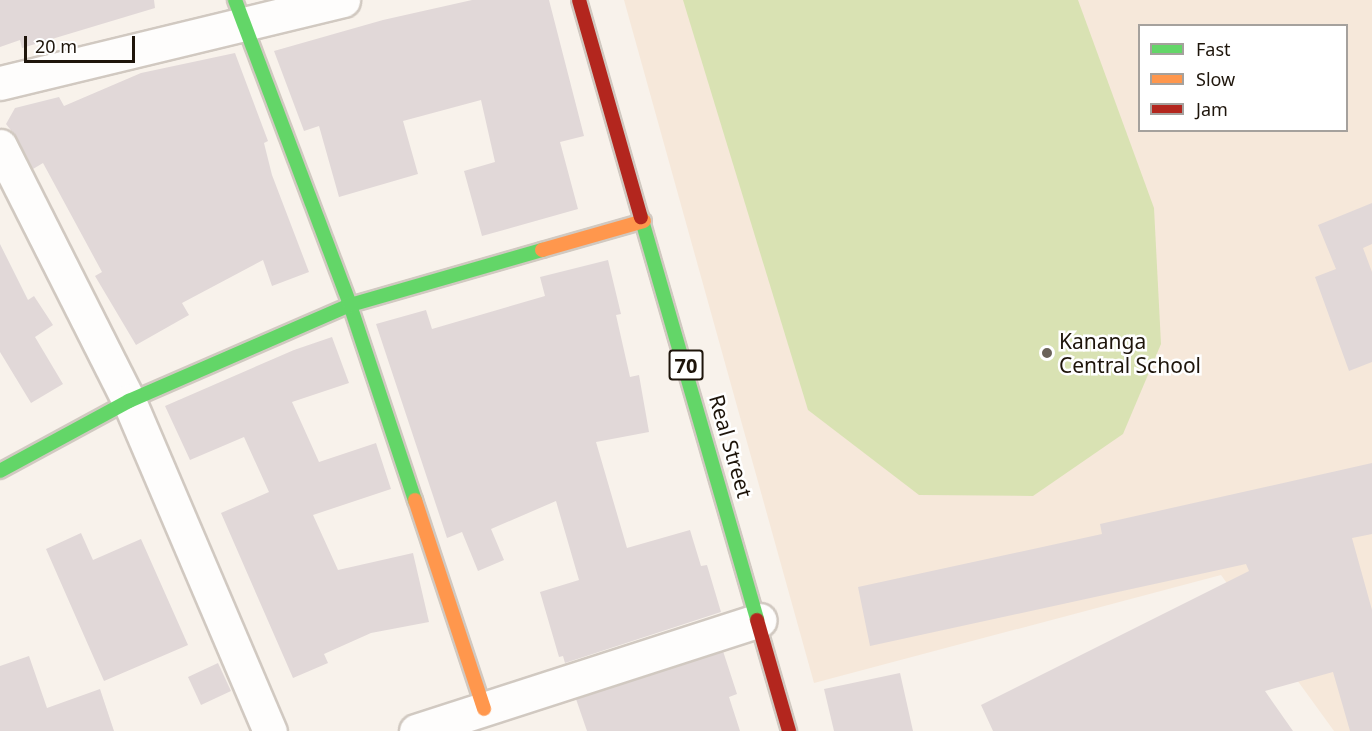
<!DOCTYPE html>
<style>
body{margin:0}
#map{position:relative;width:1372px;height:731px;overflow:hidden;background:#f8f2eb;font-family:"Noto Sans",sans-serif}
div>[style]{position:absolute}
.built>*{inset:0;background:#f6e8da}
.green>*{inset:0;background:#d9e2b3}
.building>*{inset:0;background:#e1d8d8}
.roads{filter:drop-shadow(2px 0 #d1c9c1) drop-shadow(-2px 0 #d1c9c1) drop-shadow(0 2px #d1c9c1) drop-shadow(0 -2px #d1c9c1)}
.street>*{height:33px;margin:-16.5px;padding:0 16.5px;transform-origin:16.5px;border-radius:16.5px;background:#fefdfc}
.fast>*{height:14px;margin:-7px;padding:0 7px;transform-origin:7px;border-radius:7px;background:#63d668}
.slow>*{height:14px;margin:-7px;padding:0 7px;transform-origin:7px;border-radius:7px;background:#ff974d}
.jam>*{height:14px;margin:-7px;padding:0 7px;transform-origin:7px;border-radius:7px;background:#b3261e}
.dots>*{width:16px;height:16px;translate:-50% -50%;box-sizing:border-box;border:3px solid #fff;border-radius:50%}
span{translate:-50% -50%;white-space:nowrap;text-align:center;line-height:1.15;-webkit-text-stroke:5px #fff;paint-order:stroke}
.shield-label span{padding:2px 4px;background:#fff;border:2px solid;border-radius:4px;-webkit-text-stroke-width:0}
.shield-label{font-size:20px;color:#1e150b;font-weight:700}
.poi-label{font-size:21px;color:#1e150b}
.left{translate:0 -50%;text-align:left}
.street-label{font-size:21px;color:#1e150b}
.legend{position:absolute;left:1138px;top:24px;width:210px;height:108px;box-sizing:border-box;background:#fff;border:2px solid #a5a19d;margin:0;padding:8px 10px;list-style:none;font-size:18px;color:#1e150b}
.legend li{display:flex;align-items:center;gap:12px;height:30px}
.legend b{width:30px;border:2px solid #a5a19d}
.scale{position:absolute;left:24px;top:36px;width:111px;height:27px;box-sizing:border-box;border:3px solid #1e150b;border-top:0;padding-left:8px;font-size:18px;line-height:21px;white-space:nowrap;color:#1e150b;-webkit-text-stroke:4px #fff;paint-order:stroke}
</style>
<div id="map">
<div class="built">
<div style="clip-path:polygon(evenodd,624px 0,1372px 0,1372px 731px,1334px 731px,1221px 575px,814px 683px,624px 0,1140px 26px,1346px 26px,1346px 130px,1140px 130px,1140px 26px)"></div>
</div>
<div class="green">
<div style="clip-path:polygon(683px 0,1078px 0,1154px 208px,1161px 344px,1123px 434px,1033px 496px,919px 495px,808px 410px)"></div>
</div>
<div class="building">
<div style="clip-path:polygon(0 0,154px 0,155px 8px,22px 48px,20px 40px,0 47px)"></div>
<div style="clip-path:polygon(472px 0,549px 0,584px 136px,560px 142px,578px 209px,482px 236px,464px 171px,495px 162px,481px 100px,403px 121px,418px 174px,339px 197px,319px 126px,304px 131px,274px 51px,383px 20px)"></div>
<div style="clip-path:polygon(235px 53px,268px 141px,264px 143px,272px 175px,309px 272px,272px 286px,263px 260px,182px 303px,189px 315px,136px 345px,95px 276px,102px 272px,43px 163px,33px 169px,17px 138px,6px 124px,15px 108px,59px 97px,64px 106px,141px 73px)"></div>
<div style="clip-path:polygon(1372px 203px,1372px 244px,1363px 248px,1372px 272px,1372px 362px,1349px 371px,1315px 277px,1336px 269px,1318px 225px)"></div>
<div style="clip-path:polygon(0 244px,28px 300px,34px 296px,53px 325px,35px 337px,63px 384px,31px 403px,0 352px)"></div>
<div style="clip-path:polygon(608px 260px,621px 314px,616px 315px,630px 377px,639px 375px,649px 432px,596px 442px,627px 548px,690px 530px,701px 566px,707px 565px,721px 612px,565px 663px,563px 656px,559px 657px,540px 592px,579px 580px,556px 501px,491px 529px,504px 560px,478px 571px,462px 532px,447px 538px,376px 324px,426px 310px,432px 329px,545px 296px,540px 277px)"></div>
<div style="clip-path:polygon(332px 337px,349px 383px,292px 402px,319px 462px,376px 443px,391px 489px,313px 515px,338px 570px,413px 553px,429px 622px,371px 633px,324px 654px,328px 663px,293px 678px,221px 513px,269px 492px,244px 437px,190px 460px,165px 406px,294px 350px)"></div>
<div style="clip-path:polygon(1372px 463px,1372px 534px,1352px 538px,1372px 610px,1372px 731px,1350px 731px,1333px 672px,1265px 691px,1293px 731px,993px 731px,981px 705px,1249px 571px,1246px 564px,870px 646px,858px 587px,1102px 534px,1100px 524px)"></div>
<div style="clip-path:polygon(81px 533px,93px 560px,141px 539px,188px 645px,104px 681px,46px 549px)"></div>
<div style="clip-path:polygon(723px 651px,737px 694px,729px 697px,740px 731px,587px 731px,576px 699px)"></div>
<div style="clip-path:polygon(29px 656px,47px 708px,100px 689px,114px 731px,0 731px,0 666px)"></div>
<div style="clip-path:polygon(218px 663px,231px 691px,201px 705px,188px 677px)"></div>
<div style="clip-path:polygon(900px 673px,913px 731px,834px 731px,824px 689px)"></div>
</div>
<div class="roads">
<div class="street">
<div style="left:0;top:83px;width:353px;rotate:-13.6deg"></div>
<div style="left:0;top:146px;width:286px;rotate:63.2deg"></div>
<div style="left:129px;top:401px;width:359px;rotate:66.9deg"></div>
<div style="left:416px;top:731px;width:361px;rotate:-17.9deg"></div>
</div>
<div class="fast">
<div style="left:235px;top:0;width:326px;rotate:69.3deg"></div>
<div style="left:350px;top:305px;width:206px;rotate:71.6deg"></div>
<div style="left:641px;top:217px;width:419px;rotate:73.9deg"></div>
<div style="left:0;top:471px;width:147px;rotate:-28.5deg"></div>
<div style="left:129px;top:401px;width:241px;rotate:-23.5deg"></div>
<div style="left:350px;top:305px;width:200px;rotate:-16deg"></div>
</div>
<div class="slow">
<div style="left:542px;top:250px;width:106px;rotate:-15.9deg"></div>
<div style="left:415px;top:500px;width:220px;rotate:71.7deg"></div>
</div>
<div class="jam">
<div style="left:579px;top:0;width:226px;rotate:74.1deg"></div>
<div style="left:757px;top:620px;width:116px;rotate:73.9deg"></div>
</div>
</div>
<div class="dots">
<div style="left:1047px;top:353px;background:#6a6259"></div>
</div>
<div class="shield-label">
<span style="left:686px;top:365px">70</span>
</div>
<div class="poi-label">
<span class="left" style="left:1059px;top:353px">Kananga<br>Central School</span>
</div>
<div class="street-label">
<span style="left:731px;top:446px;rotate:74deg">Real Street</span>
</div>
<ul class="legend">
<li><b style="height:8px;background:#63d668"></b>Fast</li>
<li><b style="height:8px;background:#ff974d"></b>Slow</li>
<li><b style="height:8px;background:#b3261e"></b>Jam</li>
</ul>
<div class="scale">20 m</div>
</div>
